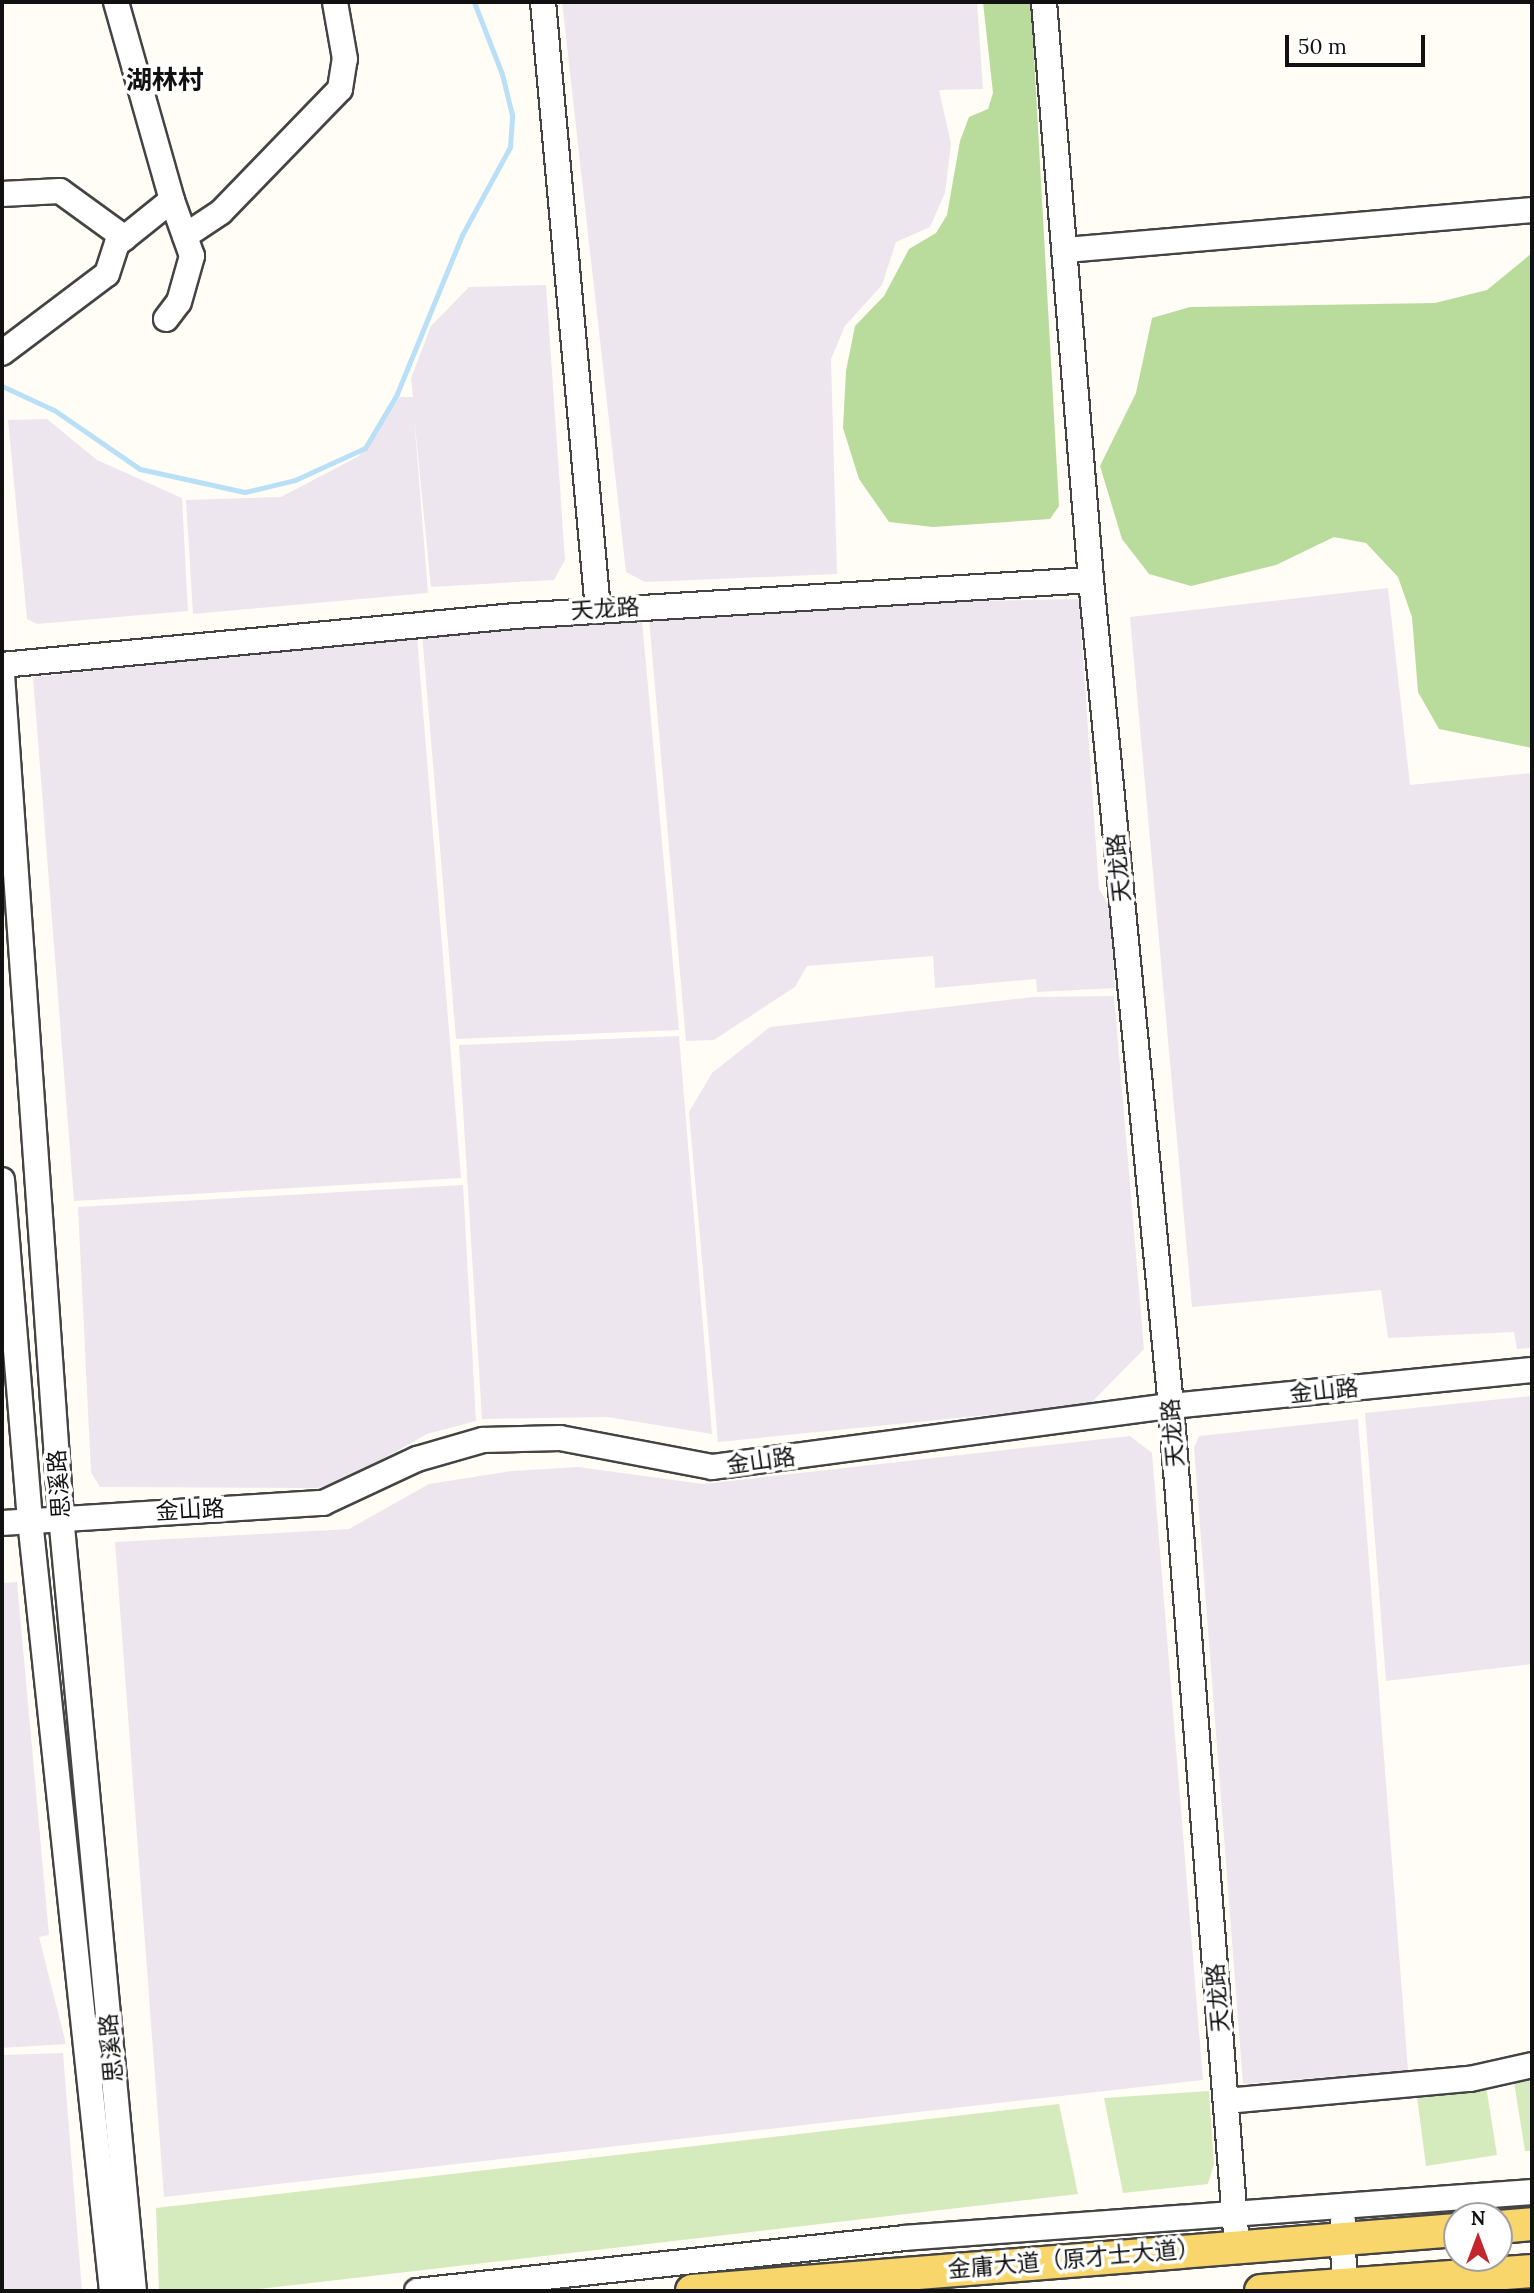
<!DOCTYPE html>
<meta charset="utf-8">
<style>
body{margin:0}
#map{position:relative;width:1534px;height:2293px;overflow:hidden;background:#fffdf5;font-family:Lora,"Noto Sans SC",serif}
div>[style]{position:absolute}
.industrial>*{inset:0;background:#eee6ef}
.green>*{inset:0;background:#d5ebbd}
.forest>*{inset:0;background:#b9dc9c}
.stream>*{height:5px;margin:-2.5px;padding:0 2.5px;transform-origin:2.5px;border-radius:2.5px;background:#b9e0f7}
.roads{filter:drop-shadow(2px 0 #444) drop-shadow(-2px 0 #444) drop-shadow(0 2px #444) drop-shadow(0 -2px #444)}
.minor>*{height:24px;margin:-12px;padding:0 12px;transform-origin:12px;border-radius:12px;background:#fff}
.major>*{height:32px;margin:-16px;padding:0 16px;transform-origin:16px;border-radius:16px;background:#f9d66b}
span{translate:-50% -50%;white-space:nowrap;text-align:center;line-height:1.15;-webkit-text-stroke:7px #fff;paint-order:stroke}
.street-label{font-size:23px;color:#111}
.quarter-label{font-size:26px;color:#111;font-weight:700}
.frame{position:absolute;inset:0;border:4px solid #111;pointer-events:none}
.north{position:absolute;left:1443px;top:2202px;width:70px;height:70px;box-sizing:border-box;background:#fff;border:2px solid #a0a0a0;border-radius:50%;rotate:0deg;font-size:19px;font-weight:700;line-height:28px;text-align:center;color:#111}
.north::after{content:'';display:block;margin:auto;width:24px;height:32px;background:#c4262e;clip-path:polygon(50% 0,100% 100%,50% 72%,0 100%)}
.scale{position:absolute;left:1285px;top:35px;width:140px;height:32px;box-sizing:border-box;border:4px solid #111;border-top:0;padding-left:9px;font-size:21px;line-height:24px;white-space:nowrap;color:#111;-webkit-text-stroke:5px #fff;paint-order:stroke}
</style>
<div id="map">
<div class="industrial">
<div style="clip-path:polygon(562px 2px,977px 2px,983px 89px,939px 90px,951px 144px,945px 193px,930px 227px,896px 242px,882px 285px,845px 326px,831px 359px,837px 574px,645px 582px,626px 572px)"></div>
<div style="clip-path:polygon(546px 285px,565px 560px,554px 580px,431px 587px,414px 416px,428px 593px,193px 614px,186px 500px,281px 497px,359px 456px,400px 397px,413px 397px,411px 378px,431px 326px,469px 287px)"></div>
<div style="clip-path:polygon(47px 419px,97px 460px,182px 498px,188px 611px,37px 624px,27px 619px,8px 420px)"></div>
<div style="clip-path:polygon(1388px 588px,1410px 785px,1532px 773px,1532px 1348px,1517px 1349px,1514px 1332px,1388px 1338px,1381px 1290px,1192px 1307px,1130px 617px)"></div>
<div style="clip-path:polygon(1079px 599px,1099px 889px,1111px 909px,1115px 988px,1037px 992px,1036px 979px,935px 988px,933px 956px,807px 966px,795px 987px,714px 1040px,686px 1041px,649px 619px,834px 604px)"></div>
<div style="clip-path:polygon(642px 620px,679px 1030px,456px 1039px,422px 633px)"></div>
<div style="clip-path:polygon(417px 637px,461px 1178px,74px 1201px,33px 677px)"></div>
<div style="clip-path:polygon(1114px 996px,1144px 1349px,1089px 1405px,718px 1442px,689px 1112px,712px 1073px,770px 1027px,1034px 997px)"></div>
<div style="clip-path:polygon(679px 1036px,712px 1434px,607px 1417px,482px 1419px,459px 1045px)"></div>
<div style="clip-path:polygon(463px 1185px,476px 1421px,427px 1434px,341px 1482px,317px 1488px,100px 1487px,91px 1472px,78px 1207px)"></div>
<div style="clip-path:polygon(1532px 1396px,1532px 1664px,1386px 1681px,1365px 1413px)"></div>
<div style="clip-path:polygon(1358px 1419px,1408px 2070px,1243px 2084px,1194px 1448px,1199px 1436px)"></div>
<div style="clip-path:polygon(1130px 1436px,1152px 1453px,1203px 2080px,164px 2197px,115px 1542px,349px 1529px,429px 1484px,512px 1471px,578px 1467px,703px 1484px)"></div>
<div style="clip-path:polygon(17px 1582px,49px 1935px,39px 1937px,66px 2044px,2px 2048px,2px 1583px)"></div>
<div style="clip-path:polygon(63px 2053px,82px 2291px,2px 2291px,2px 2055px)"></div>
</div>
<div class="green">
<div style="clip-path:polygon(1532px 2073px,1532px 2151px,1525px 2151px,1514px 2082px)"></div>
<div style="clip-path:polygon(1486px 2086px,1497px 2155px,1426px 2166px,1417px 2097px)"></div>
<div style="clip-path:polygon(1209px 2091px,1214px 2164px,1208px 2184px,1123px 2193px,1104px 2098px)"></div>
<div style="clip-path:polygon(1059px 2104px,1078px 2194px,242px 2291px,159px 2291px,156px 2208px)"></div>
</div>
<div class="forest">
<div style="clip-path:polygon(983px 2px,1031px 2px,1059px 506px,1050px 519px,933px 527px,889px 522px,859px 479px,843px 428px,846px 371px,855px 326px,884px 296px,909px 249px,936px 233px,947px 215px,960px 141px,969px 117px,988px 109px,993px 93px)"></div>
<div style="clip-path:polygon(1532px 253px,1532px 748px,1439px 729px,1418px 692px,1412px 617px,1398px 577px,1366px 543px,1334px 537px,1276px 565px,1191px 586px,1149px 574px,1122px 539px,1100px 466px,1136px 393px,1152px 318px,1190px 307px,1435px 303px,1487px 290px)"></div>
</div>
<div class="stream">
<div style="left:2px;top:386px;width:57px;rotate:24.8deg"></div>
<div style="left:54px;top:410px;width:104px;rotate:34.5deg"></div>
<div style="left:140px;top:469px;width:107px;rotate:12.4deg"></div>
<div style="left:245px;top:492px;width:51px;rotate:-13.5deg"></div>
<div style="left:295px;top:480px;width:77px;rotate:-24.6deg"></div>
<div style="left:365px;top:448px;width:61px;rotate:-59.2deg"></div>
<div style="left:396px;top:396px;width:174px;rotate:-67.7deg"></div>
<div style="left:462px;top:235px;width:100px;rotate:-61.4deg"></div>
<div style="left:510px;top:147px;width:32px;rotate:-86deg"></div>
<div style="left:512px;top:115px;width:42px;rotate:-103.7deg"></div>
<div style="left:502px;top:74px;width:77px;rotate:-111.3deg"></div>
</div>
<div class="roads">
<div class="minor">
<div style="left:543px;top:2px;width:610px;rotate:84.83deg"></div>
<div style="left:1044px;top:2px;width:580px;rotate:85.35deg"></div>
<div style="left:1091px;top:580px;width:830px;rotate:84.47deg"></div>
<div style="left:1171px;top:1406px;width:843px;rotate:85.51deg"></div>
<div style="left:2px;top:194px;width:58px;rotate:-3deg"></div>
<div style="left:60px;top:191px;width:80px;rotate:35.9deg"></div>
<div style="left:185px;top:236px;width:43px;rotate:-33.7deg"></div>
<div style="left:221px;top:212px;width:171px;rotate:-45.9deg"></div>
<div style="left:340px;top:89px;width:30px;rotate:-81deg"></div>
<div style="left:345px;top:59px;width:58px;rotate:-100deg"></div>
<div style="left:1066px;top:250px;width:468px;rotate:-4.9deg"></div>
<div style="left:166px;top:319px;width:21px;rotate:-53deg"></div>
<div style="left:179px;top:302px;width:48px;rotate:-74.2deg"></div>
<div style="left:192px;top:256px;width:59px;rotate:-109.7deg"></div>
<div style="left:2px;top:353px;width:131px;rotate:-37deg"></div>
<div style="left:107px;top:274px;width:32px;rotate:-72deg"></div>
<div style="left:117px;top:244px;width:70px;rotate:-38.7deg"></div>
<div style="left:172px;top:200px;width:206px;rotate:-105.8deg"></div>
<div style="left:2px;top:665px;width:515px;rotate:-5.46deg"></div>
<div style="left:515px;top:616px;width:577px;rotate:-3.58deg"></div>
<div style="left:2px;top:674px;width:844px;rotate:85.99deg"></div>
<div style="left:61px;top:1516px;width:778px;rotate:84.62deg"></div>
<div style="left:2px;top:1180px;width:341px;rotate:85.3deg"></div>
<div style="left:30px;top:1520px;width:775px;rotate:83.93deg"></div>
<div style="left:2px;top:1523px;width:322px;rotate:-3.6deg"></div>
<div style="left:323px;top:1503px;width:104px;rotate:-25.1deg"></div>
<div style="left:417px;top:1459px;width:69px;rotate:-16.1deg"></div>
<div style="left:483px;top:1440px;width:77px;rotate:-1.5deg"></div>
<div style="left:560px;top:1438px;width:155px;rotate:10.8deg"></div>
<div style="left:712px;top:1467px;width:463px;rotate:-7.6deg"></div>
<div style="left:1171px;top:1406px;width:363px;rotate:-5.7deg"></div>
<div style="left:1226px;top:2101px;width:245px;rotate:-5.2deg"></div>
<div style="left:1470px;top:2079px;width:64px;rotate:-12.7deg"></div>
<div style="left:1343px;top:2221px;width:70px;rotate:89.2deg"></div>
<div style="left:417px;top:2291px;width:489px;rotate:-6.2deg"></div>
<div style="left:903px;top:2238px;width:631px;rotate:-4.18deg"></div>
</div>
<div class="major">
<div style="left:1499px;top:2227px;width:33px;rotate:-5deg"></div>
<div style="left:692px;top:2291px;width:767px;rotate:-4.56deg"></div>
<div style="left:1261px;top:2291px;width:272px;rotate:-4.2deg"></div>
</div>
</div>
<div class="street-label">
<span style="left:605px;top:609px;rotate:-4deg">天龙路</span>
<span style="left:1119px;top:868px;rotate:-96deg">天龙路</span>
<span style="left:1324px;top:1391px;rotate:-6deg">金山路</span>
<span style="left:1173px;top:1433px;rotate:-95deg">天龙路</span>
<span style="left:761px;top:1461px;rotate:-8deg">金山路</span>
<span style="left:59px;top:1484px;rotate:-94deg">思溪路</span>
<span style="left:190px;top:1510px;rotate:-3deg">金山路</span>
<span style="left:1218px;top:1998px;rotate:-95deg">天龙路</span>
<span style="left:111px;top:2048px;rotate:-95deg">思溪路</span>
<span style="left:1074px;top:2259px;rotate:-5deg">金庸大道（原才士大道）</span>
</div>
<div class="quarter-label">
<span style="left:165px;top:80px">湖林村</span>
</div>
<div class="frame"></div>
<div class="north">N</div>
<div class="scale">50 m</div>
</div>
